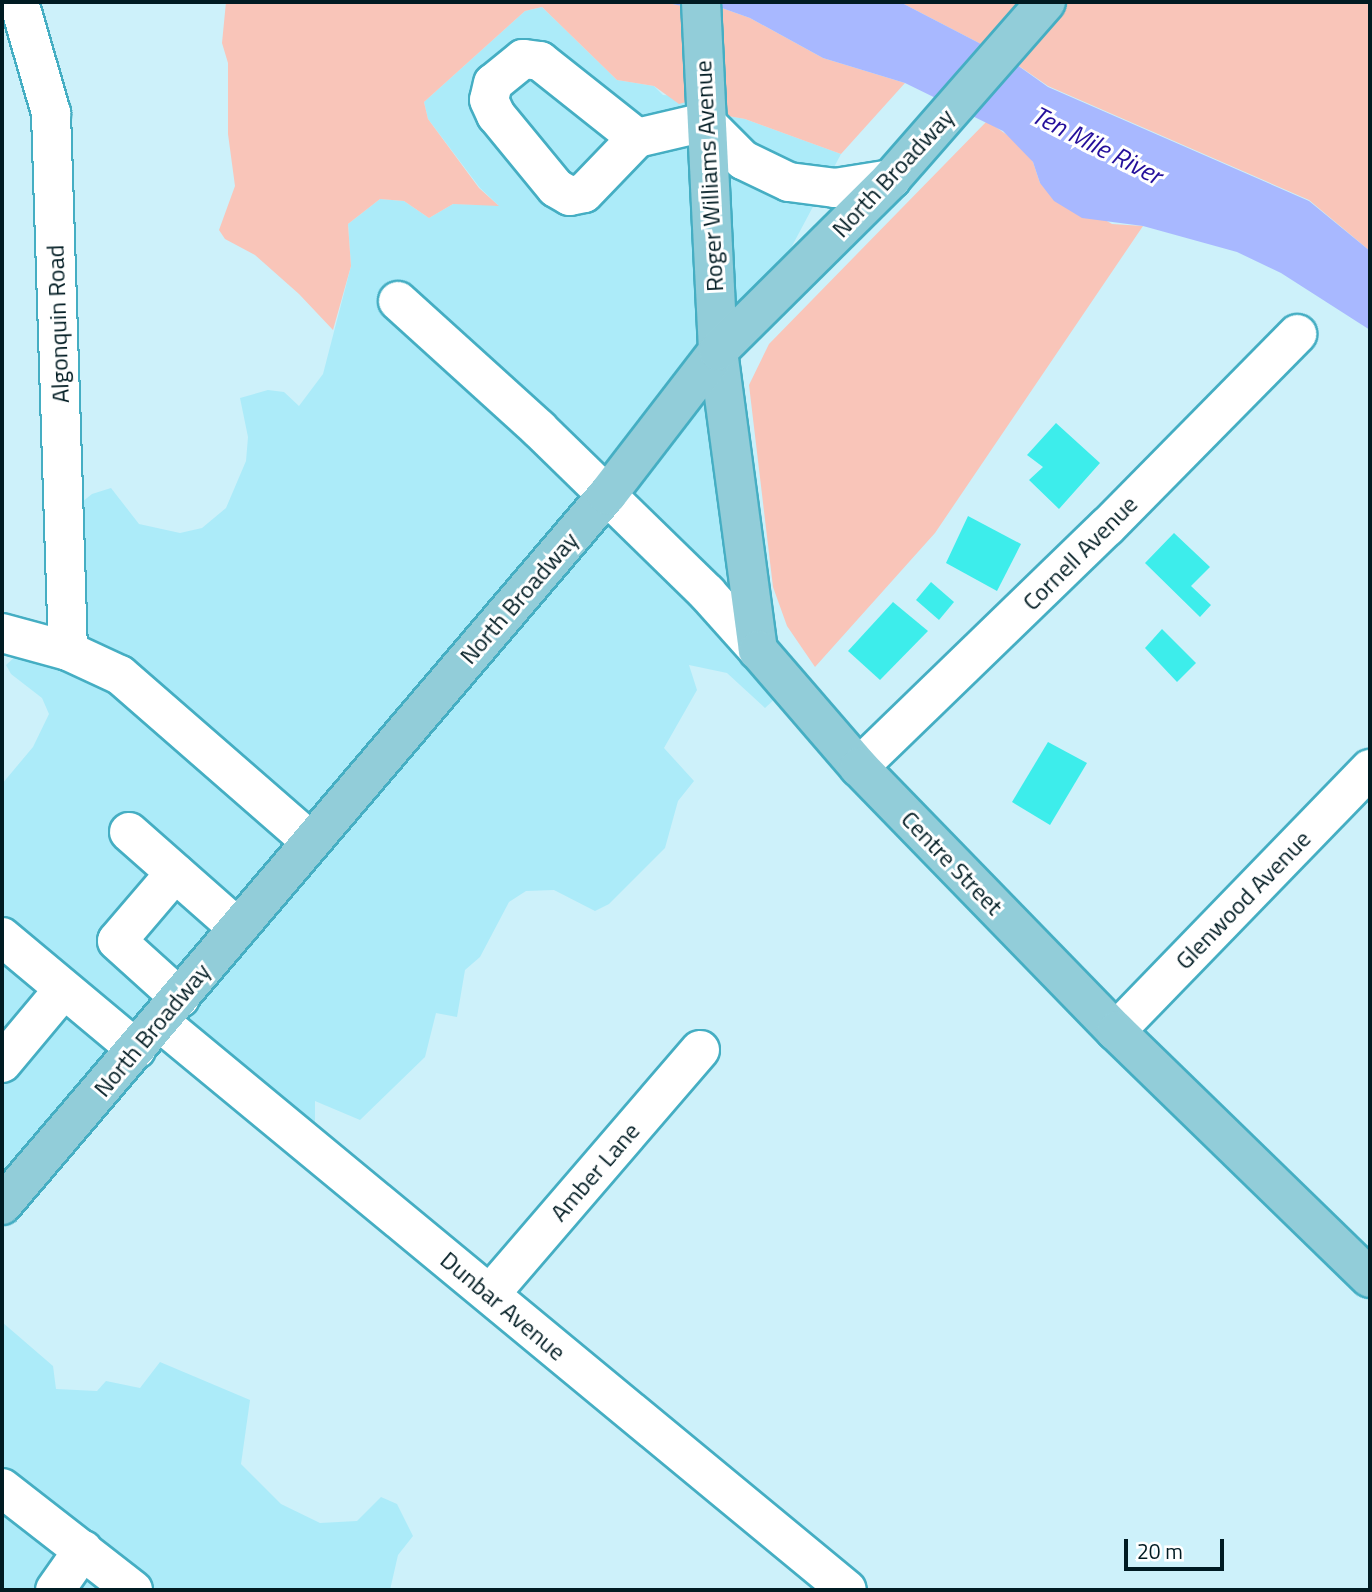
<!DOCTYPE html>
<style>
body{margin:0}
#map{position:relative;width:1372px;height:1592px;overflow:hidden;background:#cdf1fa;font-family:"Titillium Web",sans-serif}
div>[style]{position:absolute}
.built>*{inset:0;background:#acebf9}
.green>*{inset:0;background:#f9c5b9}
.water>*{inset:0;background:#a8b8ff}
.building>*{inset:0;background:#3dedeb}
.roads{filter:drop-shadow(2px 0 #45aec3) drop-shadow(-2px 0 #45aec3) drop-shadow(0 2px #45aec3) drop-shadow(0 -2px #45aec3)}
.minor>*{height:38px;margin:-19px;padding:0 19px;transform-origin:19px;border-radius:19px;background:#fff}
.major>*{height:38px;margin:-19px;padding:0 19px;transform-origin:19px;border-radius:19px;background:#92cdd9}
span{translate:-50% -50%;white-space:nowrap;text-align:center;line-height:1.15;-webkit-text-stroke:6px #fff;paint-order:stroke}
.street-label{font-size:24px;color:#001b22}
.water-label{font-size:26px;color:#240f9b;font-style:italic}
.frame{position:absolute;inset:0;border:4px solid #001b22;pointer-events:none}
.scale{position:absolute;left:1124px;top:1539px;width:100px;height:32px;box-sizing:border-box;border:4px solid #001b22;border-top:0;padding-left:9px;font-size:21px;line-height:24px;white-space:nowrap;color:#001b22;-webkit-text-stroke:5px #fff;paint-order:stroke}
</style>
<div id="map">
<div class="built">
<div style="clip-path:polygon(542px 7px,617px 80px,654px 86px,663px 95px,701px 98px,705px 112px,745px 119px,841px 154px,741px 342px,722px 359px,780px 694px,765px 708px,727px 673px,689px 665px,697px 690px,664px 748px,694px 781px,678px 801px,665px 848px,609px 904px,595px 911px,554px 890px,526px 891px,509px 902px,480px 957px,465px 970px,457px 1017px,436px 1013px,425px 1057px,360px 1120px,315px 1101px,315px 1127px,149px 1037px,2px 1209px,2px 784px,33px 747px,49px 714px,42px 698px,11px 674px,6px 665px,18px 654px,51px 645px,56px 523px,92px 494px,111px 488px,139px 524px,180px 533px,202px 528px,226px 508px,246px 461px,248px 437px,240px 398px,268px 390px,284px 392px,299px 406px,323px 374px,351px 266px,348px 224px,380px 199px,404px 201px,429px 218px,453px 204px,498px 205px,480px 188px,428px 119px,424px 102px,525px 11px)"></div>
<div style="clip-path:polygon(2px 1322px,53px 1366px,56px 1389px,97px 1391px,106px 1381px,140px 1388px,160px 1362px,250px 1400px,241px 1464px,281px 1504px,320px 1523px,357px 1521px,381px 1497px,397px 1504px,413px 1536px,398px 1555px,390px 1590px,2px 1590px)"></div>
</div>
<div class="green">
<div style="clip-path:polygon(226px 2px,663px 2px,701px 10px,719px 7px,750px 18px,823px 58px,905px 83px,841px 154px,745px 119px,705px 112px,701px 98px,679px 104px,654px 86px,617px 80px,542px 7px,525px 11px,424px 102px,428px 119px,479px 188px,499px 206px,453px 204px,429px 218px,404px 201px,380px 199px,348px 224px,351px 266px,333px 330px,299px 294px,255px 255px,225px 239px,219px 230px,235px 186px,228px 134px,228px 63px,222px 43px)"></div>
<div style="clip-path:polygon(900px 2px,1370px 2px,1370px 251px,1309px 200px,1048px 86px,1006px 57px)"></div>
<div style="clip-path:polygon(987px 121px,1020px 144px,1033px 162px,1040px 183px,1112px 224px,1143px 226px,935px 533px,815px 667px,787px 626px,773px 587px,749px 385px,769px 344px)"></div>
</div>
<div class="water">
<div style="clip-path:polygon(663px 2px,900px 2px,1006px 57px,1048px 87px,1309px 201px,1370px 251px,1370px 330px,1281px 273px,1237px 252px,1143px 226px,1082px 218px,1054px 201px,1040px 183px,1033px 162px,1003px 131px,905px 83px,823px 58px,750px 18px,719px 7px,701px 10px)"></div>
</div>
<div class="building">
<div style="clip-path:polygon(1056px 423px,1100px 463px,1059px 509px,1029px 480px,1043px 467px,1027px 455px)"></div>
<div style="clip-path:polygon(968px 516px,1021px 544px,997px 591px,946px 563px)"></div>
<div style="clip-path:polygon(1174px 533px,1210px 567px,1191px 586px,1211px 605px,1200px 617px,1145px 563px)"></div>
<div style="clip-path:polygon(931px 582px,954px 602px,939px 620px,916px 600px)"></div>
<div style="clip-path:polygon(893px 602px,928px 631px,880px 680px,848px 651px)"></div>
<div style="clip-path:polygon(1162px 629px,1196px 663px,1177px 682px,1145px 648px)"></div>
<div style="clip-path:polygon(1048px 742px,1087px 763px,1050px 825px,1012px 802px)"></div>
</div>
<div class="roads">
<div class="minor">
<div style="left:19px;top:2px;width:116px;rotate:73.9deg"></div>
<div style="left:51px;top:113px;width:538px;rotate:88.19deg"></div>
<div style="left:637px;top:138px;width:124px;rotate:-141.6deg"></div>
<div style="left:540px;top:61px;width:17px;rotate:-173deg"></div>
<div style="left:523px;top:59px;width:38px;rotate:141deg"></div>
<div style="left:493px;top:83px;width:17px;rotate:103deg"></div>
<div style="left:489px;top:100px;width:17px;rotate:65deg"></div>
<div style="left:496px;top:115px;width:94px;rotate:50.6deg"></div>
<div style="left:556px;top:188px;width:16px;rotate:30deg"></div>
<div style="left:570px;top:196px;width:14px;rotate:-12deg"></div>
<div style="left:584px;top:193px;width:76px;rotate:-46.1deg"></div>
<div style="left:637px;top:138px;width:70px;rotate:-13.2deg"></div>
<div style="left:705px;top:122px;width:54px;rotate:45deg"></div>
<div style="left:743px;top:160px;width:51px;rotate:25.6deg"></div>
<div style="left:789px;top:182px;width:46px;rotate:7.4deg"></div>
<div style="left:835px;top:188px;width:57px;rotate:-9.1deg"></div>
<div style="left:398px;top:301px;width:190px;rotate:42.2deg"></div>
<div style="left:539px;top:429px;width:235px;rotate:44.3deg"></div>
<div style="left:707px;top:593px;width:76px;rotate:48.2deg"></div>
<div style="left:2px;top:633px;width:68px;rotate:15.3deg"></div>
<div style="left:68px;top:651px;width:57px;rotate:24.8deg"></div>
<div style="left:120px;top:675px;width:252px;rotate:41.1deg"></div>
<div style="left:859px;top:767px;width:345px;rotate:-44.1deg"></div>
<div style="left:1107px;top:527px;width:271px;rotate:-45.4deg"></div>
<div style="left:129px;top:832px;width:145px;rotate:41.4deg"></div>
<div style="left:175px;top:873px;width:89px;rotate:130.5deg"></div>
<div style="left:117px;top:941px;width:85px;rotate:42.1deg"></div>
<div style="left:2px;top:937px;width:175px;rotate:39.9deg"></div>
<div style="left:160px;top:1022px;width:891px;rotate:39.58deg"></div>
<div style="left:1116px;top:1031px;width:365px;rotate:-45.9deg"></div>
<div style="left:2px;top:1063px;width:95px;rotate:-50.1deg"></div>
<div style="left:490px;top:1294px;width:322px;rotate:-49.3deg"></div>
<div style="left:2px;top:1488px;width:166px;rotate:37.9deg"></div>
<div style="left:55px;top:1590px;width:49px;rotate:-55deg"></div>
</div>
<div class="major">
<div style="left:701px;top:2px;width:349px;rotate:87.2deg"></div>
<div style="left:718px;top:351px;width:302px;rotate:82.4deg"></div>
<div style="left:758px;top:650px;width:155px;rotate:49.2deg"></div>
<div style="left:859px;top:767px;width:368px;rotate:45.8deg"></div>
<div style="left:1116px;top:1031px;width:354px;rotate:44.2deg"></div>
<div style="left:2px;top:1205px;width:933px;rotate:-49.57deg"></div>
<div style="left:607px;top:495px;width:182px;rotate:-52.4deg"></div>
<div style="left:718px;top:351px;width:244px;rotate:-44.8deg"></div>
<div style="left:891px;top:179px;width:235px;rotate:-48.8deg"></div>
</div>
</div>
<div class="street-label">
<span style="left:893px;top:173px;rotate:-47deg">North Broadway</span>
<span style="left:709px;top:176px;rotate:-93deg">Roger Williams Avenue</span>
<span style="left:58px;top:324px;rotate:-92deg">Algonquin Road</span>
<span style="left:1080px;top:553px;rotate:-45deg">Cornell Avenue</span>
<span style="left:519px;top:598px;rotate:-49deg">North Broadway</span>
<span style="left:952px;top:863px;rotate:46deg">Centre Street</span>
<span style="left:1243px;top:900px;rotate:-46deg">Glenwood Avenue</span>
<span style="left:152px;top:1030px;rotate:-50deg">North Broadway</span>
<span style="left:595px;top:1172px;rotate:-49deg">Amber Lane</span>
<span style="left:503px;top:1306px;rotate:40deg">Dunbar Avenue</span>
</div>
<div class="water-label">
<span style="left:1097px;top:145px;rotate:27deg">Ten Mile River</span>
</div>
<div class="frame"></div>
<div class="scale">20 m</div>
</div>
